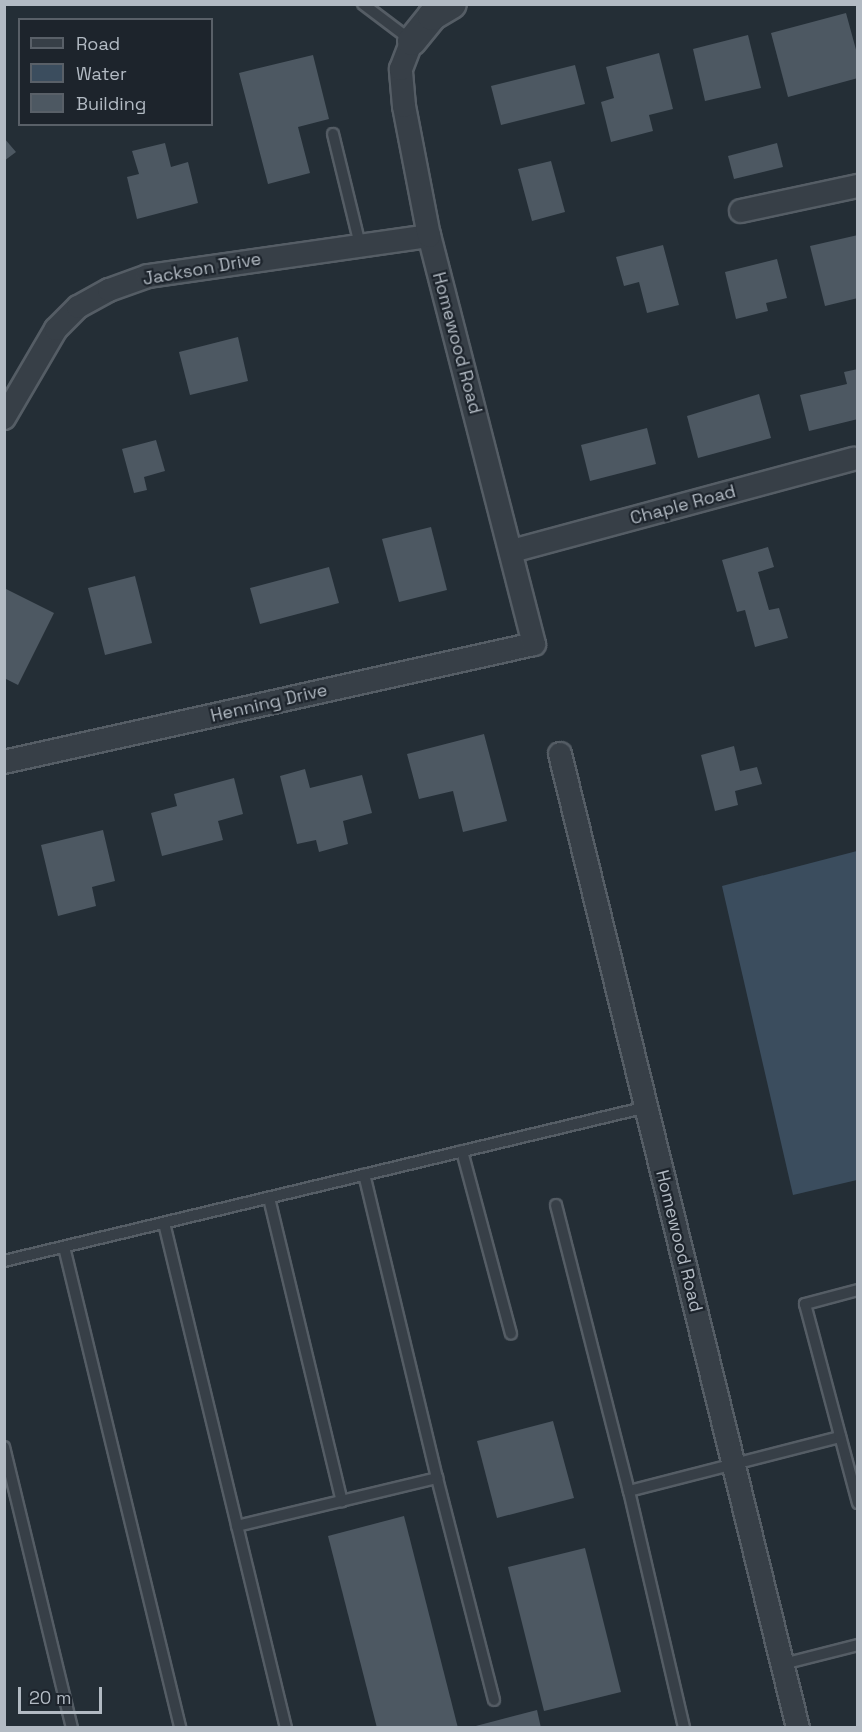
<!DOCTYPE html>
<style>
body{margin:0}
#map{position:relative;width:862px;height:1732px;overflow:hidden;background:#242e36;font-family:"Space Grotesk",sans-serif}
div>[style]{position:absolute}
.water>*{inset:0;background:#3b4d5e}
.building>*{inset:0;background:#4d5862}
.roads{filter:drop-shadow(2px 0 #555d65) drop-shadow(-2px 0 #555d65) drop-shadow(0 2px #555d65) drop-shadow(0 -2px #555d65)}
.service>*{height:10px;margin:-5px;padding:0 5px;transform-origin:5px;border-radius:5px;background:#373f47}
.minor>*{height:22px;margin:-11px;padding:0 11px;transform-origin:11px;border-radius:11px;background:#373f47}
.tertiary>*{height:28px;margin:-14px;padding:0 14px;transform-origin:14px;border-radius:14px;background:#373f47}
span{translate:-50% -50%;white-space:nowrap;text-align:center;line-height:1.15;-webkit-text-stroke:4.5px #1d242c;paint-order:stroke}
.street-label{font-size:18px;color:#b2bac3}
.frame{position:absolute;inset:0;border:6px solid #b2bac3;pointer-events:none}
.legend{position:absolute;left:18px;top:18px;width:195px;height:108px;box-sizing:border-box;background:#1d242c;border:2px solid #596068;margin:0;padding:8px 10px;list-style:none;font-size:18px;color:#b2bac3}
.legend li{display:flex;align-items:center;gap:12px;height:30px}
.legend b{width:30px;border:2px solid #596068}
.scale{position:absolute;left:18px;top:1687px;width:84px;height:27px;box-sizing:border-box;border:3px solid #b2bac3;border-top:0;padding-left:8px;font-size:18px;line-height:21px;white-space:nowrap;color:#b2bac3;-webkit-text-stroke:4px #1d242c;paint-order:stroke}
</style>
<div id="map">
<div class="water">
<div style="clip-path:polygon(857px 851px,857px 1180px,793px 1195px,722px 886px)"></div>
</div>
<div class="building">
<div style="clip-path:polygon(846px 13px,858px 57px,858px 78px,788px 97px,771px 33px)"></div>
<div style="clip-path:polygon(748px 35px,761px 88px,705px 101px,693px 49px)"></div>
<div style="clip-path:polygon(659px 53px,673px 109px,649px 115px,653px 131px,611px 142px,601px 102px,614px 98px,606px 67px)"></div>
<div style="clip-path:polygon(313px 55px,329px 119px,298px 127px,310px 173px,268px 184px,239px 73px)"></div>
<div style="clip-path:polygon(575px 65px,585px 104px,501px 125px,491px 86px)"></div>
<div style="clip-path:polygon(4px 138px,16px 152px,4px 161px)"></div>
<div style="clip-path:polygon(165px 143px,171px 167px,188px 162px,198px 203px,137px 219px,127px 177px,139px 174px,132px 151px)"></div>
<div style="clip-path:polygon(777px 143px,783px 167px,734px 179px,728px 156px)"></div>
<div style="clip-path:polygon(551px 161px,565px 212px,532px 221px,518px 169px)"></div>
<div style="clip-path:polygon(858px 235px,858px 298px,825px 306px,810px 246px)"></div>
<div style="clip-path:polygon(663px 245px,679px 305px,647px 313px,639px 282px,624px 286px,616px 257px)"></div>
<div style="clip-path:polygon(777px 259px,787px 298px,766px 303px,768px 311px,736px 319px,725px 272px)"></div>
<div style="clip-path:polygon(238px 337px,248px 381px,190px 395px,179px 352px)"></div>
<div style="clip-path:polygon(858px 369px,858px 419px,809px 431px,800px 395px,847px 384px,844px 372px)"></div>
<div style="clip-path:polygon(759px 394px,771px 438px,698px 458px,687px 416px)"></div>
<div style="clip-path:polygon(647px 428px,656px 464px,590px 481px,581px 445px)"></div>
<div style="clip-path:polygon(156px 440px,165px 471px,144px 477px,147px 490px,134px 493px,122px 449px)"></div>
<div style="clip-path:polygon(431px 527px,447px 590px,399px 602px,382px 539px)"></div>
<div style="clip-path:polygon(768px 547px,774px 567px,758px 572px,769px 610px,779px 608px,788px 638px,755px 647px,745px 610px,737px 612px,722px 560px)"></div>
<div style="clip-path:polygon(329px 567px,339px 603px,260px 624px,250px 588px)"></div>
<div style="clip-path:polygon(135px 576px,152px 643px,105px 655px,88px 588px)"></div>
<div style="clip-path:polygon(4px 588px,54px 613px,18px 685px,4px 678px)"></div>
<div style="clip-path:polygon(484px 734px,507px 821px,463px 832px,453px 791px,419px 799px,407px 754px)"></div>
<div style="clip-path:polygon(734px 746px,740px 771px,757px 767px,762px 784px,735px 791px,738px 805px,715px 811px,701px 755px)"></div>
<div style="clip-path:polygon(305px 769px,310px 788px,362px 775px,372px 813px,343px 821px,348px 844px,319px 852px,316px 840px,297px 844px,280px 776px)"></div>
<div style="clip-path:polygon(234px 778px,243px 814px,218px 821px,223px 840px,162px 856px,151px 813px,177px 806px,174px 794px)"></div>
<div style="clip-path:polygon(103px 830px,115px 881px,92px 887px,96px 906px,58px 916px,41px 845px)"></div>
<div style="clip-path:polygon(553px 1421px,574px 1498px,497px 1518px,477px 1441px)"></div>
<div style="clip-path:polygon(404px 1516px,458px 1728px,377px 1728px,328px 1536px)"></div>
<div style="clip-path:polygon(585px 1548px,621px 1692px,544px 1711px,508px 1567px)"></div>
<div style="clip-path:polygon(537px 1710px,541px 1728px,473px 1728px,472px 1727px)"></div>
</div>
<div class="roads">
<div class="service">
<div style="left:363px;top:4px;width:61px;rotate:37.1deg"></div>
<div style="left:333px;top:134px;width:114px;rotate:76.3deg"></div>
<div style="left:462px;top:1151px;width:189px;rotate:75deg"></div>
<div style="left:269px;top:1198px;width:312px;rotate:76.5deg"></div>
<div style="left:556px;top:1205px;width:295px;rotate:75.7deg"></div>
<div style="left:629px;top:1491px;width:218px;rotate:-14.4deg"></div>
<div style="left:164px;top:1223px;width:520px;rotate:76.42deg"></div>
<div style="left:64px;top:1247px;width:495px;rotate:76.4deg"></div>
<div style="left:4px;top:1261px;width:661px;rotate:-13.47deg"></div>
<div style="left:858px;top:1290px;width:55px;rotate:165.2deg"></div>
<div style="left:805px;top:1304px;width:206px;rotate:75.1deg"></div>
<div style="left:4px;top:1447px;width:289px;rotate:76.4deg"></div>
<div style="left:437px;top:1478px;width:229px;rotate:75.6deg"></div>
<div style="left:629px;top:1491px;width:243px;rotate:76.9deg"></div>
<div style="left:237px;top:1526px;width:206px;rotate:-13.5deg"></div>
<div style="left:437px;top:1478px;width:312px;rotate:-103.5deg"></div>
<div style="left:783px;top:1664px;width:77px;rotate:-14.2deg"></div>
</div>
<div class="minor">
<div style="left:741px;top:211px;width:120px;rotate:-12.1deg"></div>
<div style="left:4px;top:418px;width:103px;rotate:-59.7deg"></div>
<div style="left:56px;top:329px;width:31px;rotate:-45deg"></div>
<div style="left:78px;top:307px;width:35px;rotate:-29deg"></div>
<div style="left:109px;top:290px;width:41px;rotate:-19.7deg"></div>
<div style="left:148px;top:276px;width:284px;rotate:-8.1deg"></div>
<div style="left:512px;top:551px;width:354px;rotate:-15.1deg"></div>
<div style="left:560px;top:754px;width:1003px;rotate:76.27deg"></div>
<div style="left:4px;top:762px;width:543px;rotate:-12.55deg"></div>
<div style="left:534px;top:644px;width:421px;rotate:-104.4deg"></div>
<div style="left:429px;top:236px;width:132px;rotate:-100.9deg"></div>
<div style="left:404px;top:106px;width:37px;rotate:-95deg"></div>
<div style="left:401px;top:69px;width:30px;rotate:-69deg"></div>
</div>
<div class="tertiary">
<div style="left:412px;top:41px;width:32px;rotate:-51deg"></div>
<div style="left:432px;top:16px;width:23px;rotate:-31deg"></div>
</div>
</div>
<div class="street-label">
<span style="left:202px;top:269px;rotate:-10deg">Jackson Drive</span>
<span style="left:457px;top:343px;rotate:75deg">Homewood Road</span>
<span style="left:683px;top:505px;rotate:-15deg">Chaple Road</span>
<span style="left:269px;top:703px;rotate:-13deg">Henning Drive</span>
<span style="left:679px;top:1241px;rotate:76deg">Homewood Road</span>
</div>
<div class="frame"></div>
<ul class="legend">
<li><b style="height:8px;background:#373f47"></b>Road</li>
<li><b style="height:16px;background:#3b4d5e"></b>Water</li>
<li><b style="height:16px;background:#4d5862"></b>Building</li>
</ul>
<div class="scale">20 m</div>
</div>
